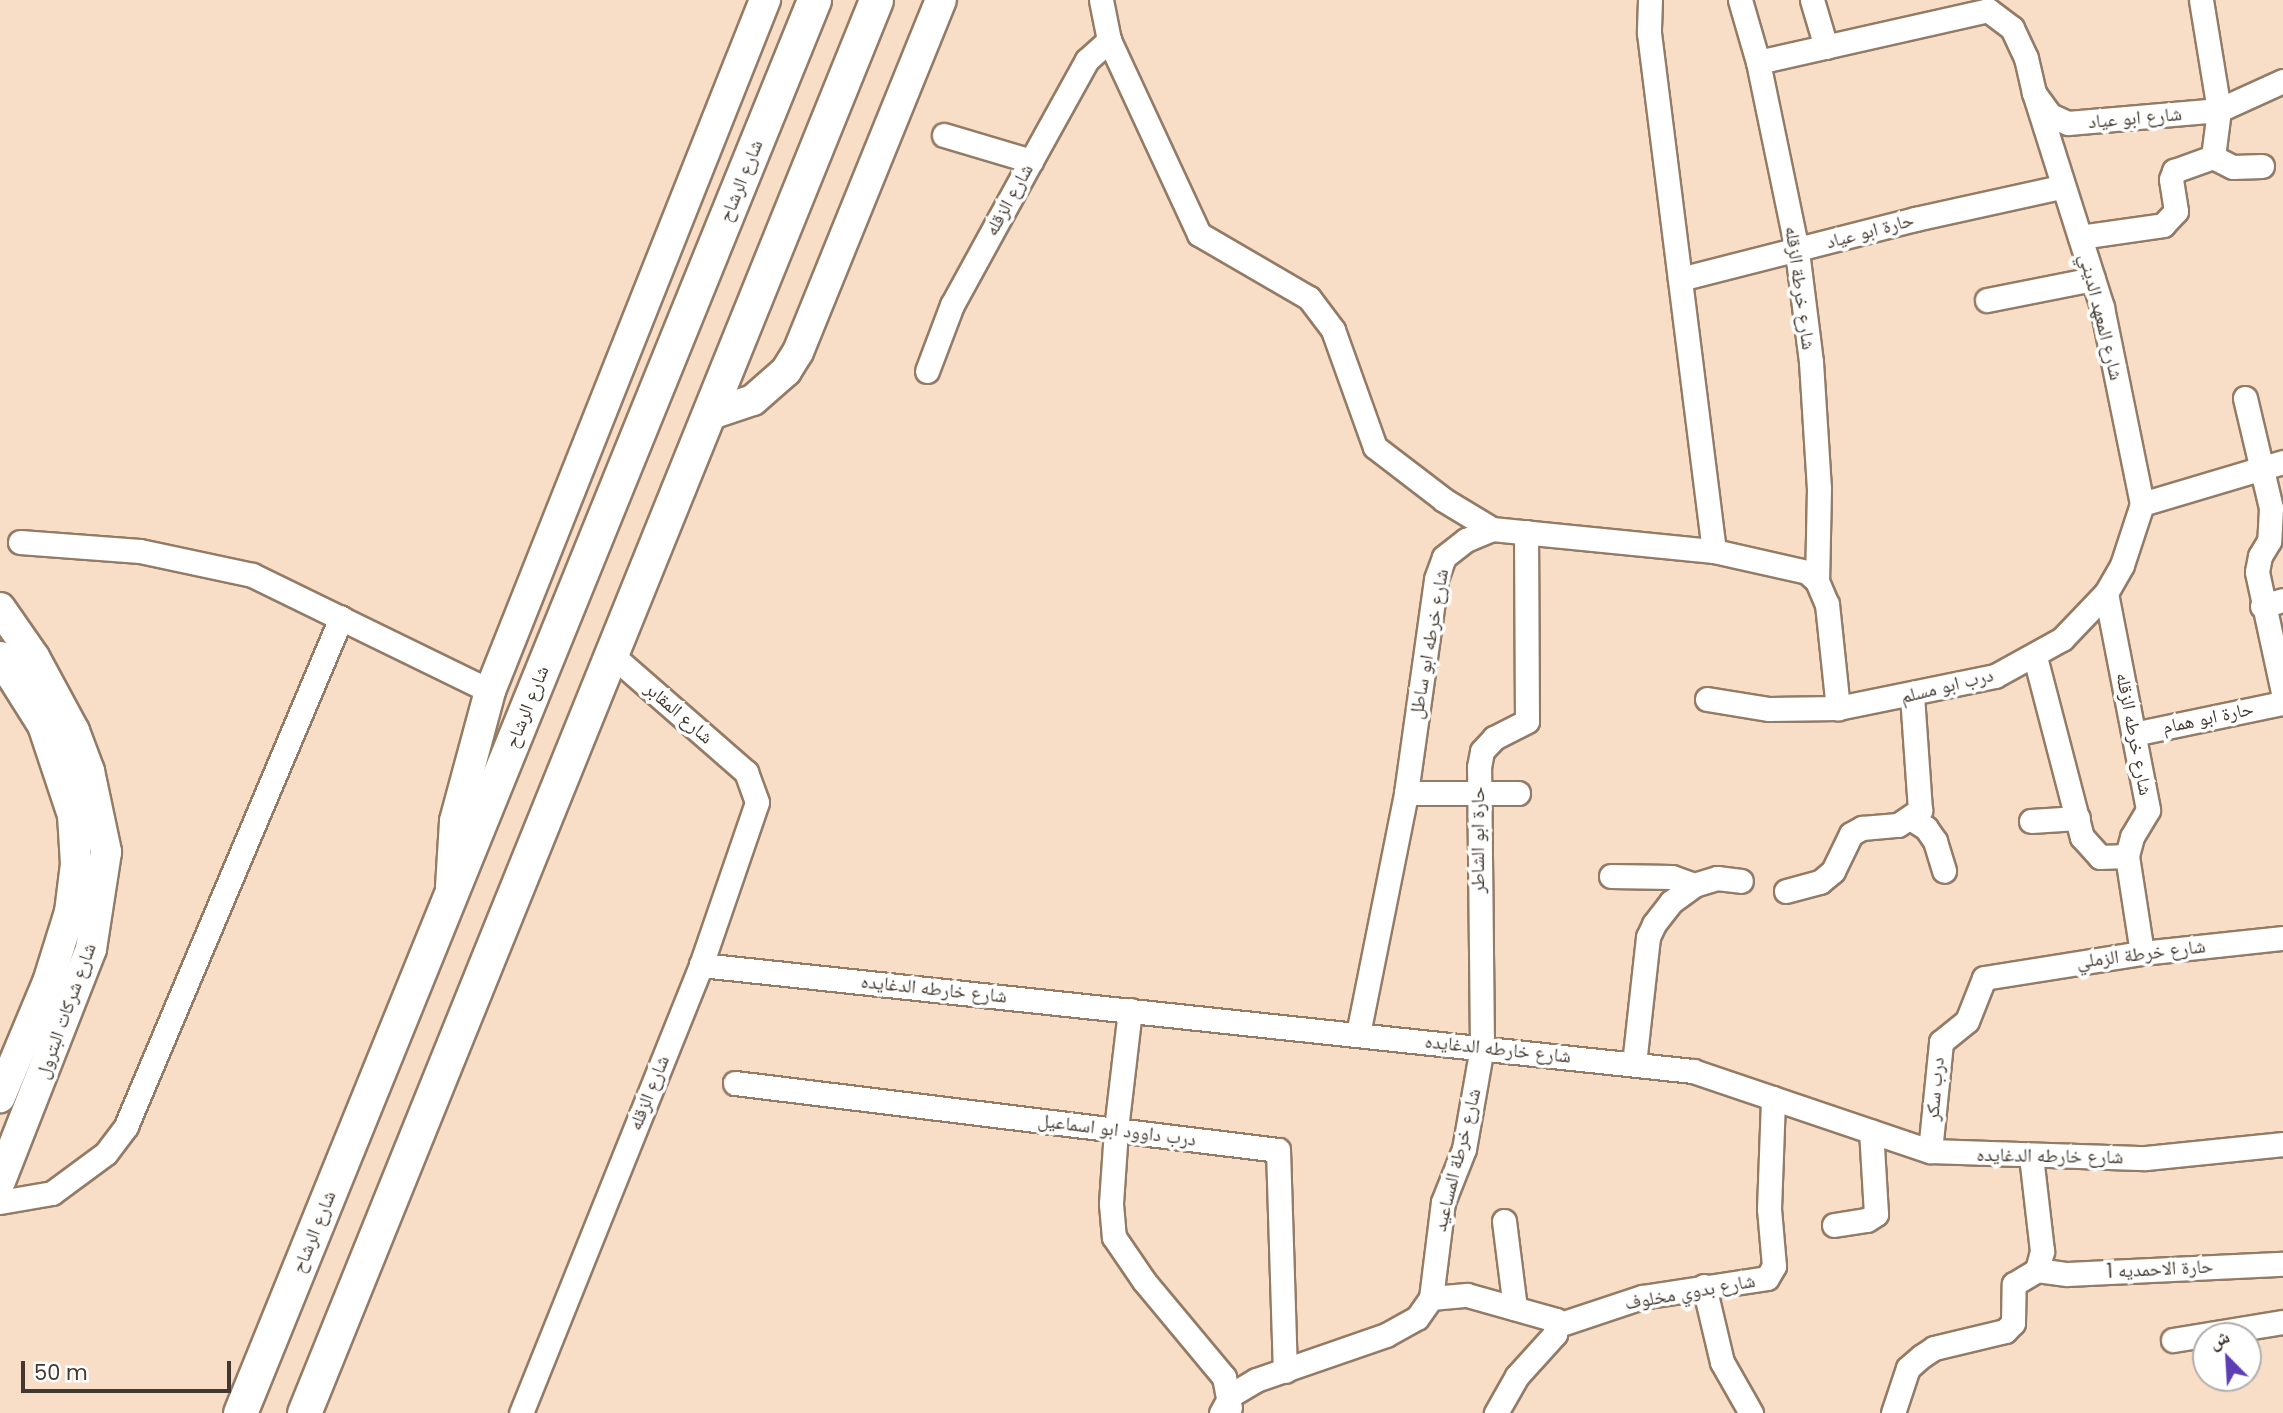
<!DOCTYPE html>
<meta charset="utf-8">
<style>
body{margin:0}
#map{position:relative;width:2283px;height:1413px;overflow:hidden;background:#f8ddc7;font-family:Poppins,"Noto Naskh Arabic",sans-serif}
div>[style]{position:absolute}
.roads{filter:drop-shadow(2px 0 #937b66) drop-shadow(-2px 0 #937b66) drop-shadow(0 2px #937b66) drop-shadow(0 -2px #937b66)}
.minor>*{height:23px;margin:-11.5px;padding:0 11.5px;transform-origin:11.5px;border-radius:11.5px;background:#fff}
.tertiary>*{height:30px;margin:-15px;padding:0 15px;transform-origin:15px;border-radius:15px;background:#fff}
.secondary>*{height:33px;margin:-16.5px;padding:0 16.5px;transform-origin:16.5px;border-radius:16.5px;background:#fff}
span{translate:-50% -50%;white-space:nowrap;text-align:center;line-height:1.15;-webkit-text-stroke:7px #fff;paint-order:stroke}
.street-label{font-size:19px;color:#42382f}
.north{position:absolute;left:2192px;top:1322px;width:70px;height:70px;box-sizing:border-box;background:#fff;border:2px solid #b3afac;border-radius:50%;rotate:336deg;font-size:19px;font-weight:700;line-height:28px;text-align:center;color:#42382f}
.north::after{content:'';display:block;margin:auto;width:24px;height:32px;background:#5e3eb6;clip-path:polygon(50% 0,100% 100%,50% 72%,0 100%)}
.scale{position:absolute;left:21px;top:1361px;width:210px;height:32px;box-sizing:border-box;border:4px solid #42382f;border-top:0;padding-left:9px;font-size:21px;line-height:24px;white-space:nowrap;color:#42382f;-webkit-text-stroke:5px #fff;paint-order:stroke}
</style>
<div id="map">
<div class="roads">
<div class="minor">
<div style="left:1101px;top:0;width:41px;rotate:78.7deg"></div>
<div style="left:1109px;top:40px;width:214px;rotate:65.1deg"></div>
<div style="left:1199px;top:234px;width:127px;rotate:30.2deg"></div>
<div style="left:1309px;top:298px;width:40px;rotate:53deg"></div>
<div style="left:1333px;top:330px;width:124px;rotate:70.3deg"></div>
<div style="left:1375px;top:447px;width:87px;rotate:37.5deg"></div>
<div style="left:1444px;top:500px;width:56px;rotate:31.1deg"></div>
<div style="left:1650px;top:0;width:33px;rotate:92deg"></div>
<div style="left:1649px;top:33px;width:522px;rotate:82.85deg"></div>
<div style="left:1740px;top:0;width:65px;rotate:73.8deg"></div>
<div style="left:1758px;top:62px;width:193px;rotate:78.3deg"></div>
<div style="left:1797px;top:251px;width:112px;rotate:82.8deg"></div>
<div style="left:1811px;top:362px;width:126px;rotate:86.4deg"></div>
<div style="left:1819px;top:488px;width:93px;rotate:91.2deg"></div>
<div style="left:1812px;top:0;width:49px;rotate:73.4deg"></div>
<div style="left:1758px;top:62px;width:236px;rotate:-12.7deg"></div>
<div style="left:1988px;top:10px;width:30px;rotate:37deg"></div>
<div style="left:2012px;top:28px;width:33px;rotate:65deg"></div>
<div style="left:2026px;top:58px;width:36px;rotate:77deg"></div>
<div style="left:2034px;top:93px;width:27px;rotate:54deg"></div>
<div style="left:2050px;top:115px;width:20px;rotate:24deg"></div>
<div style="left:2068px;top:123px;width:152px;rotate:-4.9deg"></div>
<div style="left:2219px;top:110px;width:70px;rotate:-24.4deg"></div>
<div style="left:944px;top:135px;width:91px;rotate:16.6deg"></div>
<div style="left:2213px;top:157px;width:22px;rotate:27deg"></div>
<div style="left:2233px;top:167px;width:29px;rotate:-2deg"></div>
<div style="left:2080px;top:237px;width:84px;rotate:-8.2deg"></div>
<div style="left:2163px;top:225px;width:19px;rotate:-47deg"></div>
<div style="left:2176px;top:211px;width:32px;rotate:-99deg"></div>
<div style="left:2171px;top:179px;width:9px;rotate:-69deg"></div>
<div style="left:2174px;top:171px;width:41px;rotate:-19.7deg"></div>
<div style="left:2213px;top:157px;width:47px;rotate:-82.7deg"></div>
<div style="left:2219px;top:110px;width:111px;rotate:-99.3deg"></div>
<div style="left:1680px;top:279px;width:243px;rotate:-14.3deg"></div>
<div style="left:1915px;top:219px;width:149px;rotate:-12.4deg"></div>
<div style="left:1987px;top:300px;width:108px;rotate:-11.2deg"></div>
<div style="left:927px;top:371px;width:71px;rotate:-69.3deg"></div>
<div style="left:952px;top:305px;width:164px;rotate:-61.3deg"></div>
<div style="left:1031px;top:161px;width:115px;rotate:-61deg"></div>
<div style="left:1087px;top:60px;width:30px;rotate:-42deg"></div>
<div style="left:2245px;top:398px;width:113px;rotate:76.7deg"></div>
<div style="left:2271px;top:508px;width:33px;rotate:93deg"></div>
<div style="left:2269px;top:541px;width:17px;rotate:121deg"></div>
<div style="left:2260px;top:556px;width:16px;rotate:101deg"></div>
<div style="left:2257px;top:572px;width:123px;rotate:77.8deg"></div>
<div style="left:2142px;top:504px;width:147px;rotate:-16.6deg"></div>
<div style="left:20px;top:542px;width:120px;rotate:4.3deg"></div>
<div style="left:140px;top:551px;width:115px;rotate:12.1deg"></div>
<div style="left:252px;top:575px;width:265px;rotate:26deg"></div>
<div style="left:2106px;top:593px;width:221px;rotate:79deg"></div>
<div style="left:2148px;top:810px;width:31px;rotate:121deg"></div>
<div style="left:2132px;top:837px;width:20px;rotate:105deg"></div>
<div style="left:2127px;top:856px;width:98px;rotate:81.2deg"></div>
<div style="left:2262px;top:606px;width:22px;rotate:-16deg"></div>
<div style="left:2035px;top:657px;width:186px;rotate:75.4deg"></div>
<div style="left:2082px;top:837px;width:27px;rotate:48deg"></div>
<div style="left:2100px;top:857px;width:27px;rotate:-2deg"></div>
<div style="left:1707px;top:699px;width:63px;rotate:9.2deg"></div>
<div style="left:1769px;top:709px;width:69px;rotate:-0.8deg"></div>
<div style="left:1838px;top:708px;width:160px;rotate:-11.5deg"></div>
<div style="left:1995px;top:676px;width:77px;rotate:-28.9deg"></div>
<div style="left:2062px;top:639px;width:64px;rotate:-46.3deg"></div>
<div style="left:2106px;top:593px;width:32px;rotate:-60deg"></div>
<div style="left:2122px;top:565px;width:64px;rotate:-71.8deg"></div>
<div style="left:2142px;top:504px;width:201px;rotate:-101.5deg"></div>
<div style="left:2102px;top:307px;width:225px;rotate:-107.6deg"></div>
<div style="left:2134px;top:734px;width:152px;rotate:-11.8deg"></div>
<div style="left:1406px;top:793px;width:112px"></div>
<div style="left:1910px;top:818px;width:19px;rotate:32deg"></div>
<div style="left:1926px;top:828px;width:16px;rotate:55deg"></div>
<div style="left:1935px;top:841px;width:31px;rotate:73deg"></div>
<div style="left:2031px;top:821px;width:47px;rotate:-3.7deg"></div>
<div style="left:1611px;top:876px;width:61px;rotate:0.9deg"></div>
<div style="left:1672px;top:877px;width:23px;rotate:20deg"></div>
<div style="left:1786px;top:891px;width:35px;rotate:-15deg"></div>
<div style="left:1820px;top:882px;width:17px;rotate:-40deg"></div>
<div style="left:1833px;top:871px;width:41px;rotate:-64.1deg"></div>
<div style="left:1851px;top:834px;width:13px;rotate:-29deg"></div>
<div style="left:1862px;top:828px;width:36px;rotate:-5deg"></div>
<div style="left:1898px;top:825px;width:27px;rotate:-34deg"></div>
<div style="left:1920px;top:810px;width:115px;rotate:-94deg"></div>
<div style="left:701px;top:965px;width:998px;rotate:6.1deg"></div>
<div style="left:1693px;top:1071px;width:250px;rotate:18.7deg"></div>
<div style="left:1930px;top:1151px;width:216px;rotate:1.9deg"></div>
<div style="left:2146px;top:1158px;width:138px;rotate:-5.8deg"></div>
<div style="left:1130px;top:1010px;width:121px;rotate:96.7deg"></div>
<div style="left:1116px;top:1130px;width:74px;rotate:93.9deg"></div>
<div style="left:1111px;top:1204px;width:33px;rotate:85deg"></div>
<div style="left:1114px;top:1237px;width:53px;rotate:55.7deg"></div>
<div style="left:1144px;top:1281px;width:125px;rotate:50.2deg"></div>
<div style="left:1224px;top:1377px;width:31px;rotate:79deg"></div>
<div style="left:1358px;top:1034px;width:246px;rotate:-78.7deg"></div>
<div style="left:1406px;top:793px;width:216px;rotate:-82deg"></div>
<div style="left:1436px;top:579px;width:23px;rotate:-70deg"></div>
<div style="left:1444px;top:557px;width:28px;rotate:-38deg"></div>
<div style="left:1466px;top:540px;width:28px;rotate:-23deg"></div>
<div style="left:1492px;top:529px;width:223px;rotate:5.7deg"></div>
<div style="left:1714px;top:551px;width:95px;rotate:12.7deg"></div>
<div style="left:1807px;top:572px;width:13px;rotate:42deg"></div>
<div style="left:1817px;top:581px;width:25px;rotate:67deg"></div>
<div style="left:1827px;top:604px;width:105px;rotate:84deg"></div>
<div style="left:1634px;top:1064px;width:128px;rotate:-83.7deg"></div>
<div style="left:1648px;top:937px;width:14px;rotate:-65deg"></div>
<div style="left:1654px;top:924px;width:28px;rotate:-52deg"></div>
<div style="left:1671px;top:902px;width:29px;rotate:-36deg"></div>
<div style="left:1694px;top:885px;width:24px;rotate:-17deg"></div>
<div style="left:1717px;top:878px;width:24px;rotate:7deg"></div>
<div style="left:735px;top:1083px;width:547px;rotate:7.03deg"></div>
<div style="left:1278px;top:1150px;width:221px;rotate:88.2deg"></div>
<div style="left:1930px;top:1151px;width:110px;rotate:-84.2deg"></div>
<div style="left:1941px;top:1042px;width:33px;rotate:-39deg"></div>
<div style="left:1967px;top:1021px;width:46px;rotate:-68.4deg"></div>
<div style="left:1984px;top:978px;width:160px;rotate:-9deg"></div>
<div style="left:2142px;top:953px;width:142px;rotate:-6.1deg"></div>
<div style="left:0;top:1202px;width:53px;rotate:-9.8deg"></div>
<div style="left:52px;top:1193px;width:67px;rotate:-36.5deg"></div>
<div style="left:106px;top:1153px;width:34px;rotate:-53deg"></div>
<div style="left:126px;top:1126px;width:552px;rotate:-67.06deg"></div>
<div style="left:1504px;top:1221px;width:88px;rotate:82.8deg"></div>
<div style="left:1834px;top:1225px;width:33px;rotate:-9deg"></div>
<div style="left:1867px;top:1220px;width:11px;rotate:-34deg"></div>
<div style="left:1876px;top:1214px;width:83px;rotate:-93.4deg"></div>
<div style="left:2037px;top:1270px;width:30px;rotate:8deg"></div>
<div style="left:2067px;top:1274px;width:216px;rotate:-2.7deg"></div>
<div style="left:1704px;top:1286px;width:78px;rotate:76.7deg"></div>
<div style="left:1722px;top:1362px;width:59px;rotate:60.4deg"></div>
<div style="left:1431px;top:1298px;width:36px;rotate:-5deg"></div>
<div style="left:1467px;top:1295px;width:92px;rotate:15.7deg"></div>
<div style="left:1556px;top:1320px;width:14px;rotate:94deg"></div>
<div style="left:1555px;top:1334px;width:57px;rotate:132.1deg"></div>
<div style="left:1517px;top:1376px;width:43px;rotate:119.6deg"></div>
<div style="left:1558px;top:1325px;width:89px;rotate:-18.4deg"></div>
<div style="left:1642px;top:1297px;width:126px;rotate:-8.6deg"></div>
<div style="left:1767px;top:1278px;width:14px;rotate:-60deg"></div>
<div style="left:1774px;top:1266px;width:57px;rotate:-95deg"></div>
<div style="left:1769px;top:1209px;width:111px;rotate:-87.9deg"></div>
<div style="left:2173px;top:1340px;width:111px;rotate:-9.3deg"></div>
<div style="left:521px;top:1413px;width:483px;rotate:-68.1deg"></div>
<div style="left:701px;top:965px;width:172px;rotate:-71deg"></div>
<div style="left:757px;top:802px;width:32px;rotate:-110deg"></div>
<div style="left:746px;top:772px;width:178px;rotate:-138.9deg"></div>
<div style="left:1221px;top:1413px;width:21px;rotate:-61deg"></div>
<div style="left:1231px;top:1395px;width:29px;rotate:-31deg"></div>
<div style="left:1256px;top:1380px;width:138px;rotate:-19.1deg"></div>
<div style="left:1386px;top:1335px;width:35px;rotate:-29deg"></div>
<div style="left:1417px;top:1318px;width:24px;rotate:-55deg"></div>
<div style="left:1431px;top:1298px;width:97px;rotate:-82.9deg"></div>
<div style="left:1443px;top:1202px;width:57px;rotate:-68.4deg"></div>
<div style="left:1464px;top:1149px;width:104px;rotate:-80deg"></div>
<div style="left:1482px;top:1047px;width:280px;rotate:-90.6deg"></div>
<div style="left:1479px;top:767px;width:16px;rotate:-79deg"></div>
<div style="left:1482px;top:751px;width:18px;rotate:-47deg"></div>
<div style="left:1494px;top:738px;width:37px;rotate:-27deg"></div>
<div style="left:1527px;top:721px;width:189px;rotate:-90.3deg"></div>
<div style="left:1893px;top:1413px;width:47px;rotate:-71.6deg"></div>
<div style="left:1908px;top:1368px;width:18px;rotate:-41deg"></div>
<div style="left:1922px;top:1356px;width:14px;rotate:-34deg"></div>
<div style="left:1934px;top:1348px;width:73px;rotate:-13.5deg"></div>
<div style="left:2005px;top:1331px;width:11px;rotate:-45deg"></div>
<div style="left:2013px;top:1323px;width:39px;rotate:-89deg"></div>
<div style="left:2014px;top:1284px;width:27px;rotate:-31deg"></div>
<div style="left:2037px;top:1270px;width:20px;rotate:-75deg"></div>
<div style="left:2042px;top:1251px;width:96px;rotate:-96.6deg"></div>
</div>
<div class="tertiary">
<div style="left:711px;top:414px;width:44px;rotate:-18.4deg"></div>
<div style="left:753px;top:400px;width:44px;rotate:-41.3deg"></div>
<div style="left:786px;top:371px;width:22px;rotate:-58deg"></div>
<div style="left:798px;top:352px;width:380px;rotate:-67.9deg"></div>
<div style="left:0;top:608px;width:60px;rotate:55.2deg"></div>
<div style="left:34px;top:657px;width:84px;rotate:61.6deg"></div>
<div style="left:74px;top:731px;width:43px;rotate:69.4deg"></div>
<div style="left:89px;top:771px;width:83px;rotate:78.1deg"></div>
<div style="left:106px;top:852px;width:98px;rotate:98.8deg"></div>
<div style="left:91px;top:949px;width:249px;rotate:111.4deg"></div>
<div style="left:0;top:657px;width:80px;rotate:57.7deg"></div>
<div style="left:43px;top:725px;width:95px;rotate:71.6deg"></div>
<div style="left:73px;top:815px;width:49px;rotate:86.5deg"></div>
<div style="left:76px;top:864px;width:48px;rotate:97.1deg"></div>
<div style="left:70px;top:912px;width:73px;rotate:107.4deg"></div>
<div style="left:48px;top:982px;width:125px;rotate:112.7deg"></div>
<div style="left:451px;top:887px;width:66px;rotate:-86.5deg"></div>
<div style="left:455px;top:821px;width:135px;rotate:-74.9deg"></div>
<div style="left:490px;top:691px;width:744px;rotate:-68.3deg"></div>
</div>
<div class="secondary">
<div style="left:240px;top:1413px;width:1525px;rotate:-67.89deg"></div>
<div style="left:304px;top:1413px;width:1524px;rotate:-67.96deg"></div>
</div>
</div>
<div class="street-label">
<span style="left:2135px;top:118px;rotate:-5deg">شارع ابو عياد</span>
<span style="left:741px;top:181px;rotate:-68deg">شارع الرشاح</span>
<span style="left:1009px;top:200px;rotate:-61deg">شارع الزقله</span>
<span style="left:1870px;top:231px;rotate:-15deg">حارة ابو عياد</span>
<span style="left:1800px;top:288px;rotate:82deg">شارع خرطة الزقله</span>
<span style="left:2101px;top:317px;rotate:76deg">شارع المعهد الديني</span>
<span style="left:1429px;top:644px;rotate:-80deg">شارع خرطه ابو ساطل</span>
<span style="left:1947px;top:686px;rotate:-14deg">درب ابو مسلم</span>
<span style="left:527px;top:707px;rotate:-68deg">شارع الرشاح</span>
<span style="left:679px;top:713px;rotate:41deg">شارع المقابر</span>
<span style="left:2208px;top:718px;rotate:-12deg">حارة ابو همام</span>
<span style="left:2134px;top:734px;rotate:79deg">شارع خرطه الزقله</span>
<span style="left:1478px;top:840px;rotate:-90deg">حارة ابو الشاطر</span>
<span style="left:2141px;top:954px;rotate:-7deg">شارع خرطة الزملي</span>
<span style="left:934px;top:989px;rotate:6deg">شارع خارطه الدغايده</span>
<span style="left:66px;top:1011px;rotate:-70deg">شارع شركات البترول</span>
<span style="left:1498px;top:1049px;rotate:6deg">شارع خارطه الدغايده</span>
<span style="left:1935px;top:1089px;rotate:-85deg">درب سكر</span>
<span style="left:649px;top:1093px;rotate:-68deg">شارع الزقله</span>
<span style="left:1117px;top:1130px;rotate:7deg">درب داوود ابو اسماعيل</span>
<span style="left:2050px;top:1156px;rotate:1deg">شارع خارطه الدغايده</span>
<span style="left:1457px;top:1160px;rotate:-76deg">شارع خرطة المساعيد</span>
<span style="left:314px;top:1232px;rotate:-68deg">شارع الرشاح</span>
<span style="left:2160px;top:1269px;rotate:-3deg">حارة الاحمديه 1</span>
<span style="left:1690px;top:1292px;rotate:-10deg">شارع بدوي مخلوف</span>
</div>
<div class="north">ش</div>
<div class="scale">50 m</div>
</div>
